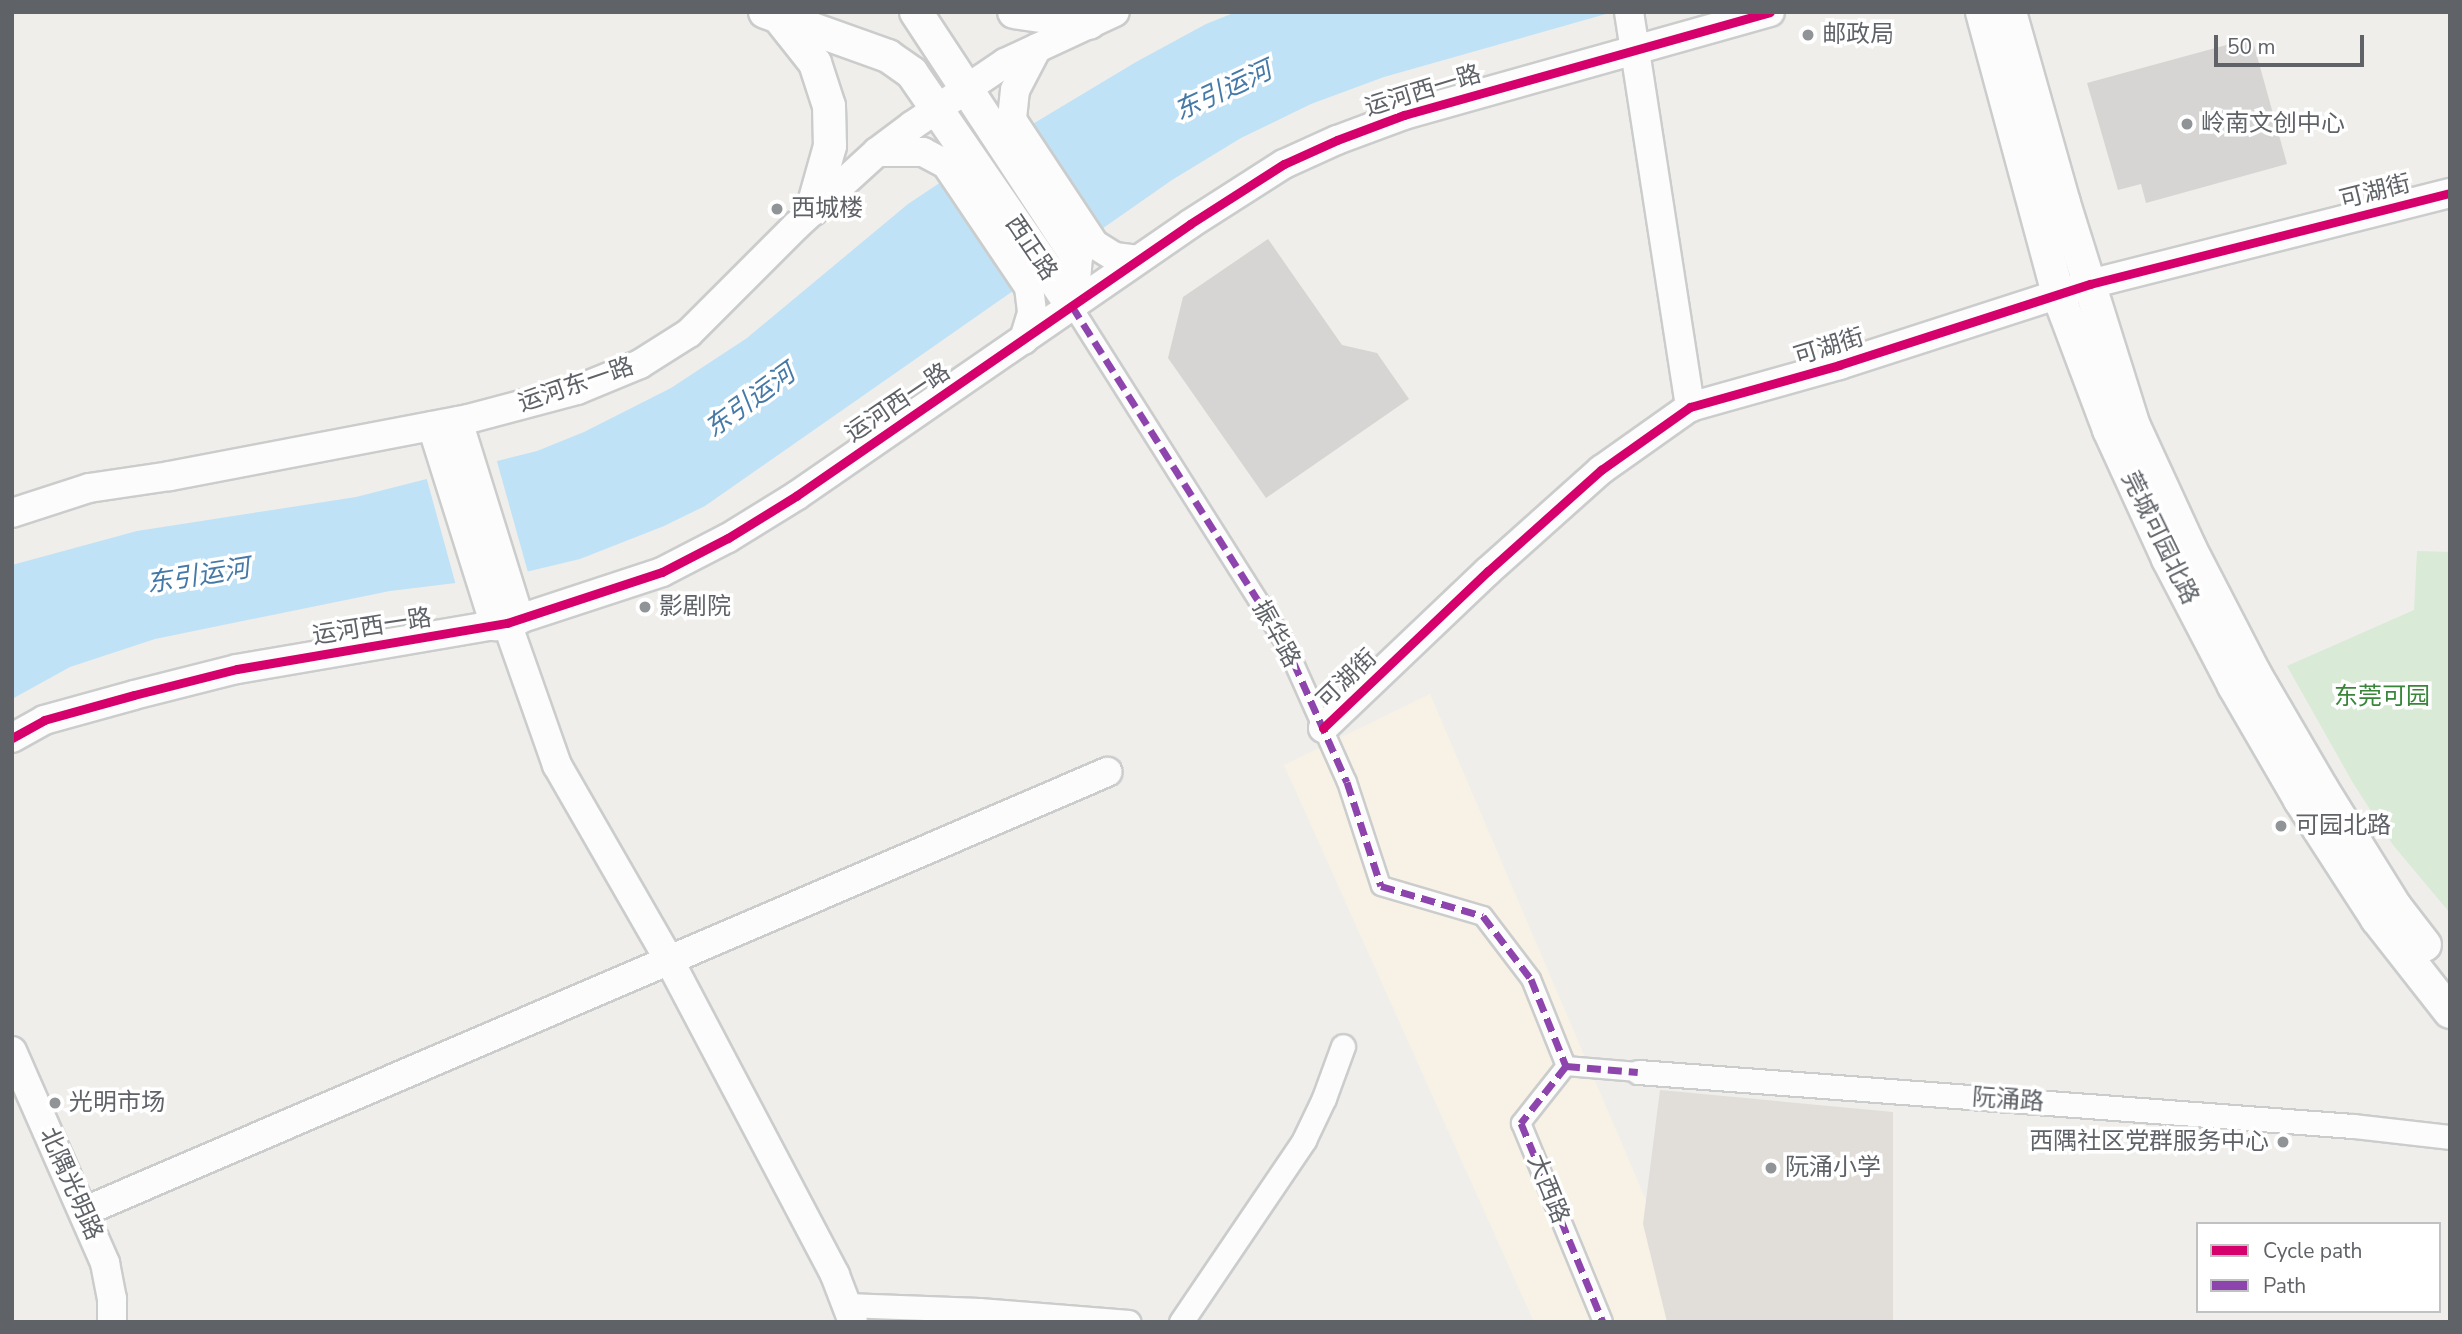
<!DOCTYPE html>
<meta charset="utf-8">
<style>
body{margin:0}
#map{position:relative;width:2462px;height:1334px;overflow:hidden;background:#efeeea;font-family:"Nunito Sans","Noto Sans SC",sans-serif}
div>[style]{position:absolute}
.commercial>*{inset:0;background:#f7f2e5}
.education>*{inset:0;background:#e1deda}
.green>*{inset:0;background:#d9ead6}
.water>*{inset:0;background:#c0e2f7}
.pier>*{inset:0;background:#efeeea}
.building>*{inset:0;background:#d6d5d3}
.roads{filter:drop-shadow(2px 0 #cbcccc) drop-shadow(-2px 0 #cbcccc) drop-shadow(0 2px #cbcccc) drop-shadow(0 -2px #cbcccc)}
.pedestrian>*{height:18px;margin:-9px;padding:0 9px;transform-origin:9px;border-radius:9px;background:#fdfcfc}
.minor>*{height:23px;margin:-11.5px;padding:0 11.5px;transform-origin:11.5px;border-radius:11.5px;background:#fdfcfc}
.tertiary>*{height:28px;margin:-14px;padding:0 14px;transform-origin:14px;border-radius:14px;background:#fdfcfc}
.secondary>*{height:32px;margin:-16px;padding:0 16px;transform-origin:16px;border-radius:16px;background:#fdfcfc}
.quiet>*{height:7px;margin-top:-3.5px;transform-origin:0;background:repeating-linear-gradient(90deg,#8e44ad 0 14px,transparent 0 21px)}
.cycleway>*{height:9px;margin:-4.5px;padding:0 4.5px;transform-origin:4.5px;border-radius:4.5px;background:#d6006c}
.dots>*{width:19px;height:19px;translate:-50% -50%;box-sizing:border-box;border:4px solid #fff;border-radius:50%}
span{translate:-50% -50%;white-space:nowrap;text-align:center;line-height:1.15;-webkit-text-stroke:7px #fff;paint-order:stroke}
.poi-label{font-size:24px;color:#5f6368}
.left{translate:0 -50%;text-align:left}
.right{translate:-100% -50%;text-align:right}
.street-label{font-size:24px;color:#5f6368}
.park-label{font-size:24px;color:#388639}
.water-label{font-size:26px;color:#4579a7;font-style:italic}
.frame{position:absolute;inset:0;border:14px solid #5f6368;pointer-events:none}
.legend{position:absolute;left:2196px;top:1222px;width:245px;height:91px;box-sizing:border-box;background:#fff;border:2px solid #bfc1c3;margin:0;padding:9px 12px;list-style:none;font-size:21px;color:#5f6368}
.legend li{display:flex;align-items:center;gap:14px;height:35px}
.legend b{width:35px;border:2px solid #bfc1c3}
.scale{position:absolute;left:2214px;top:35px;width:150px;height:32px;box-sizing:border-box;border:4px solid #5f6368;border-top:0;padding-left:9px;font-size:21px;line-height:24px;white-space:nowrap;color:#5f6368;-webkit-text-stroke:5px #fff;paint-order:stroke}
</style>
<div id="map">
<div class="commercial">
<div style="clip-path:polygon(1430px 694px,1698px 1322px,1534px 1322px,1284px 765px)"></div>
</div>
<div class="education">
<div style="clip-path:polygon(1660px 1090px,1893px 1112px,1893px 1322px,1667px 1322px,1643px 1224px)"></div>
</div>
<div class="green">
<div style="clip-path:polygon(2417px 551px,2450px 552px,2450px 913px,2393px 845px,2353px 783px,2287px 666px,2414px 610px)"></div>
</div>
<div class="water">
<div style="clip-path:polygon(1236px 12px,1613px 12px,1384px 77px,1311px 104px,1241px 138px,1172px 180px,705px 506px,664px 526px,580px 559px,505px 577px,390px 591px,155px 639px,70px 667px,12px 699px,12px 565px,137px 531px,356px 497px,537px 451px,584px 432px,671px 388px,747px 338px,908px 204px,986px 152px,1136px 62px,1206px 24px)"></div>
</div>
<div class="pier">
<div style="clip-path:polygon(496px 458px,529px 576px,457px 589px,426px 476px)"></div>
</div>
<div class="building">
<div style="clip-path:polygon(2252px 38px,2287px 164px,2146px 203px,2141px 184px,2118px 190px,2087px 83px)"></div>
<div style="clip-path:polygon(1268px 239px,1342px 345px,1377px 353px,1409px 399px,1266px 498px,1168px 358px,1183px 297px)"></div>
</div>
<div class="roads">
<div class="pedestrian">
<div style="left:1072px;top:306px;width:399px;rotate:57.7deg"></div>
<div style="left:1285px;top:643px;width:152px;rotate:66deg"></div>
<div style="left:1347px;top:782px;width:109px;rotate:71.9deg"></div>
<div style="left:1381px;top:886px;width:106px;rotate:16.4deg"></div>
<div style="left:1483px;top:916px;width:79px;rotate:52.7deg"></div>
<div style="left:1531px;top:979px;width:94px;rotate:68.1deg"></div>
<div style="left:1566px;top:1066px;width:73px;rotate:128.3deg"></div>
<div style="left:1521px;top:1123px;width:215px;rotate:67.6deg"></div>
<div style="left:1566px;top:1066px;width:72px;rotate:4.8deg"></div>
</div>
<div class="minor">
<div style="left:1638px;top:1072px;width:717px;rotate:4.32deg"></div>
<div style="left:2353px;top:1126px;width:98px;rotate:6.5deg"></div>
<div style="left:846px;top:1305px;width:133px;rotate:2.2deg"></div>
<div style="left:979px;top:1310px;width:150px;rotate:4.6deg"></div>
<div style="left:1181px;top:1322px;width:220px;rotate:-55.9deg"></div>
<div style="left:1304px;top:1140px;width:47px;rotate:-64.5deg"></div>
<div style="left:1324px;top:1098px;width:55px;rotate:-69.9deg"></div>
</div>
<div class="tertiary">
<div style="left:1629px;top:12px;width:400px;rotate:81.2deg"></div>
<div style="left:1037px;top:48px;width:47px;rotate:117.6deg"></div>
<div style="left:1015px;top:90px;width:30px;rotate:96deg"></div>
<div style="left:1012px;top:120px;width:149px;rotate:56.5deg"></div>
<div style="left:1094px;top:244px;width:25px;rotate:32deg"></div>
<div style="left:1115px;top:257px;width:23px;rotate:7deg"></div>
<div style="left:877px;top:152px;width:46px"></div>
<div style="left:923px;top:152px;width:26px;rotate:28deg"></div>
<div style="left:946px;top:164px;width:148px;rotate:56deg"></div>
<div style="left:1029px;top:287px;width:26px;rotate:83deg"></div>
<div style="left:1032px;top:313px;width:28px;rotate:107deg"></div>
<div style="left:458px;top:421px;width:208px;rotate:72.7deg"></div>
<div style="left:432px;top:426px;width:210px;rotate:72.5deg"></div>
<div style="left:12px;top:513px;width:81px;rotate:-18deg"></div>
<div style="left:89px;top:488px;width:82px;rotate:-8.4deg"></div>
<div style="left:170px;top:476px;width:303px;rotate:-10.8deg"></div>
<div style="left:468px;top:419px;width:113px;rotate:-14.9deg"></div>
<div style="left:577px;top:390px;width:68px;rotate:-22.4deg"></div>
<div style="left:640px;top:364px;width:58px;rotate:-32.3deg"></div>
<div style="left:689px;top:333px;width:151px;rotate:-45deg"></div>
<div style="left:796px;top:226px;width:110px;rotate:-42.4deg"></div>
<div style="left:877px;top:152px;width:45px;rotate:-36.9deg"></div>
<div style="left:913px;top:125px;width:111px;rotate:-34deg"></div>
<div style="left:1005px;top:63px;width:121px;rotate:-24.9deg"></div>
<div style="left:507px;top:623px;width:151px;rotate:70.6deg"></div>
<div style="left:557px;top:765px;width:223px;rotate:60.1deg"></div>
<div style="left:668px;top:958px;width:358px;rotate:62.2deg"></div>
<div style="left:835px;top:1275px;width:50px;rotate:69deg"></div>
<div style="left:1323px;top:728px;width:228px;rotate:-43.6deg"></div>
<div style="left:1488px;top:571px;width:152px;rotate:-41.8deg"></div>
<div style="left:1601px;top:470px;width:109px;rotate:-35.3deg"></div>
<div style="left:1690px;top:407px;width:155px;rotate:-15.7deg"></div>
<div style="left:1839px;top:365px;width:264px;rotate:-17.9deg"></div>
<div style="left:2090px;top:284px;width:371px;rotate:-14.2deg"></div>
<div style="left:12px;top:738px;width:37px;rotate:-29deg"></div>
<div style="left:44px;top:720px;width:93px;rotate:-15.5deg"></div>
<div style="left:134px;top:695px;width:106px;rotate:-14.2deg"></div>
<div style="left:237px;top:669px;width:274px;rotate:-9.7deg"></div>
<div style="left:507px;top:623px;width:163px;rotate:-18.2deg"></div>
<div style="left:662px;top:572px;width:74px;rotate:-27.3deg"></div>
<div style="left:728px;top:538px;width:80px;rotate:-31.7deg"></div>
<div style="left:796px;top:496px;width:479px;rotate:-34.6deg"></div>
<div style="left:1190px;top:224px;width:112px;rotate:-32.6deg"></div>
<div style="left:1284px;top:164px;width:58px;rotate:-24.4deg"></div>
<div style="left:1337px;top:140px;width:72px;rotate:-20.5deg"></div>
<div style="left:1404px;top:115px;width:380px;rotate:-15.7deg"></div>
<div style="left:12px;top:1051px;width:232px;rotate:66.3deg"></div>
<div style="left:105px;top:1263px;width:37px;rotate:79deg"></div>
<div style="left:112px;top:1299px;width:23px;rotate:90deg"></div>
<div style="left:83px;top:1212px;width:1115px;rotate:-23.25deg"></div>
</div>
<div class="secondary">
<div style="left:765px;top:12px;width:131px;rotate:19.7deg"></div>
<div style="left:888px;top:56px;width:29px;rotate:35deg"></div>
<div style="left:912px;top:73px;width:283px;rotate:55.5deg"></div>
<div style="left:916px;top:12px;width:292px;rotate:56.7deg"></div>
<div style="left:1076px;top:256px;width:50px;rotate:94.6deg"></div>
<div style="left:1014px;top:12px;width:76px;rotate:8.3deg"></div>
<div style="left:1982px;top:12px;width:292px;rotate:74.9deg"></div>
<div style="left:2058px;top:294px;width:145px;rotate:69.4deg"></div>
<div style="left:2109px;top:430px;width:142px;rotate:65.4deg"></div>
<div style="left:2168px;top:559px;width:143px;rotate:62.5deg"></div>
<div style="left:2234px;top:686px;width:132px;rotate:59.9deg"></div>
<div style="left:2300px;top:800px;width:142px;rotate:57.1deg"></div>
<div style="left:2377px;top:919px;width:118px;rotate:51.9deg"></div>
<div style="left:2010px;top:12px;width:198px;rotate:74.2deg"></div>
<div style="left:2064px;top:203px;width:234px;rotate:72.6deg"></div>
<div style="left:2134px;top:426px;width:134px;rotate:65.3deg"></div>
<div style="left:2190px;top:548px;width:142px;rotate:62.7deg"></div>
<div style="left:2255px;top:674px;width:131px;rotate:59.7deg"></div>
<div style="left:2321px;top:787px;width:140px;rotate:58.1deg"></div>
<div style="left:2395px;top:906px;width:49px;rotate:52.4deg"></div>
<div style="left:781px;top:20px;width:55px;rotate:51.7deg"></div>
<div style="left:815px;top:63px;width:45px;rotate:72deg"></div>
<div style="left:829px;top:106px;width:40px;rotate:88.6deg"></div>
<div style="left:830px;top:146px;width:66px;rotate:105.7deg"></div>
</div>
</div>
<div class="quiet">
<div style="left:1072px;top:306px;width:399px;rotate:57.7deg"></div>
<div style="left:1285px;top:643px;width:152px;rotate:66deg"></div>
<div style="left:1347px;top:782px;width:109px;rotate:71.9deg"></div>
<div style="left:1381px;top:886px;width:106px;rotate:16.4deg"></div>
<div style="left:1483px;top:916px;width:79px;rotate:52.7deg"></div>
<div style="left:1531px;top:979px;width:94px;rotate:68.1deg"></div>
<div style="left:1566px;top:1066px;width:73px;rotate:128.3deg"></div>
<div style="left:1521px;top:1123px;width:215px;rotate:67.6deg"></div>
<div style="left:1566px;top:1066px;width:72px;rotate:4.8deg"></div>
</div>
<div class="cycleway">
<div style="left:1323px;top:728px;width:228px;rotate:-43.6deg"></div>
<div style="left:1488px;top:571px;width:152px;rotate:-41.8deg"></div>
<div style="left:1601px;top:470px;width:109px;rotate:-35.3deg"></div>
<div style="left:1690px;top:407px;width:155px;rotate:-15.7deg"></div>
<div style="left:1839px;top:365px;width:264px;rotate:-17.9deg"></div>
<div style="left:2090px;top:284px;width:371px;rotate:-14.2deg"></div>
<div style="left:12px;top:738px;width:37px;rotate:-29deg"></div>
<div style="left:44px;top:720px;width:93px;rotate:-15.5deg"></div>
<div style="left:134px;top:695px;width:106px;rotate:-14.2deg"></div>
<div style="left:237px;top:669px;width:274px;rotate:-9.7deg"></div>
<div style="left:507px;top:623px;width:163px;rotate:-18.2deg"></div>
<div style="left:662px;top:572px;width:74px;rotate:-27.3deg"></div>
<div style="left:728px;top:538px;width:80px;rotate:-31.7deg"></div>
<div style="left:796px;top:496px;width:479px;rotate:-34.6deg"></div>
<div style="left:1190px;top:224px;width:112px;rotate:-32.6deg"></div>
<div style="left:1284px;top:164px;width:58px;rotate:-24.4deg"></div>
<div style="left:1337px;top:140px;width:72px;rotate:-20.5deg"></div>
<div style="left:1404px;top:115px;width:380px;rotate:-15.7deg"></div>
</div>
<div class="dots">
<div style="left:1808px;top:35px;background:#919496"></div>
<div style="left:2187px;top:124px;background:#919496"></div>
<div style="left:777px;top:209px;background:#919496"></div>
<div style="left:645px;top:607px;background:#919496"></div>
<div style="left:2281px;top:826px;background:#919496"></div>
<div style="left:55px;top:1103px;background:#919496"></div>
<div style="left:2283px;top:1142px;background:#919496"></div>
<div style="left:1771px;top:1168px;background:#919496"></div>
</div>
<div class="poi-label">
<span class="left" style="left:1822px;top:35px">邮政局</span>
<span class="left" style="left:2201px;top:124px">岭南文创中心</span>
<span class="left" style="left:791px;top:209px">西城楼</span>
<span class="left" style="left:659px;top:607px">影剧院</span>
<span class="left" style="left:2295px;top:826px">可园北路</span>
<span class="left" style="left:69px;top:1103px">光明市场</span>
<span class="right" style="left:2269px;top:1142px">西隅社区党群服务中心</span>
<span class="left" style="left:1785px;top:1168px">阮涌小学</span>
</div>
<div class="street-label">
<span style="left:1423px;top:91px;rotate:-17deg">运河西一路</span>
<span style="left:2375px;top:192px;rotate:-14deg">可湖街</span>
<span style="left:1031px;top:248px;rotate:56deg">西正路</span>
<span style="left:1829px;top:347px;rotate:-17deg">可湖街</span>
<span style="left:576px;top:385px;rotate:-19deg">运河东一路</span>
<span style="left:898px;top:403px;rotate:-34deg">运河西一路</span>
<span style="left:2160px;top:538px;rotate:64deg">莞城可园北路</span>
<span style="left:372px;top:627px;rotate:-9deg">运河西一路</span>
<span style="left:1276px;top:634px;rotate:61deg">振华路</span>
<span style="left:1347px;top:679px;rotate:-44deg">可湖街</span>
<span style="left:2008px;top:1100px;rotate:4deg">阮涌路</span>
<span style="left:71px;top:1184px;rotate:66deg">北隅光明路</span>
<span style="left:1548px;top:1189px;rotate:68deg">大西路</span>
</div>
<div class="park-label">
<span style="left:2382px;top:697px">东莞可园</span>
</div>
<div class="water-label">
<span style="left:1223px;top:91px;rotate:-25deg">东引运河</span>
<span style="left:750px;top:401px;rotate:-36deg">东引运河</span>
<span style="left:198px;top:576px;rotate:-9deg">东引运河</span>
</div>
<div class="frame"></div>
<ul class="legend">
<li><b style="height:9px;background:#d6006c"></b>Cycle path</li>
<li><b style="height:9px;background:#8e44ad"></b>Path</li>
</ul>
<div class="scale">50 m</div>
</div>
